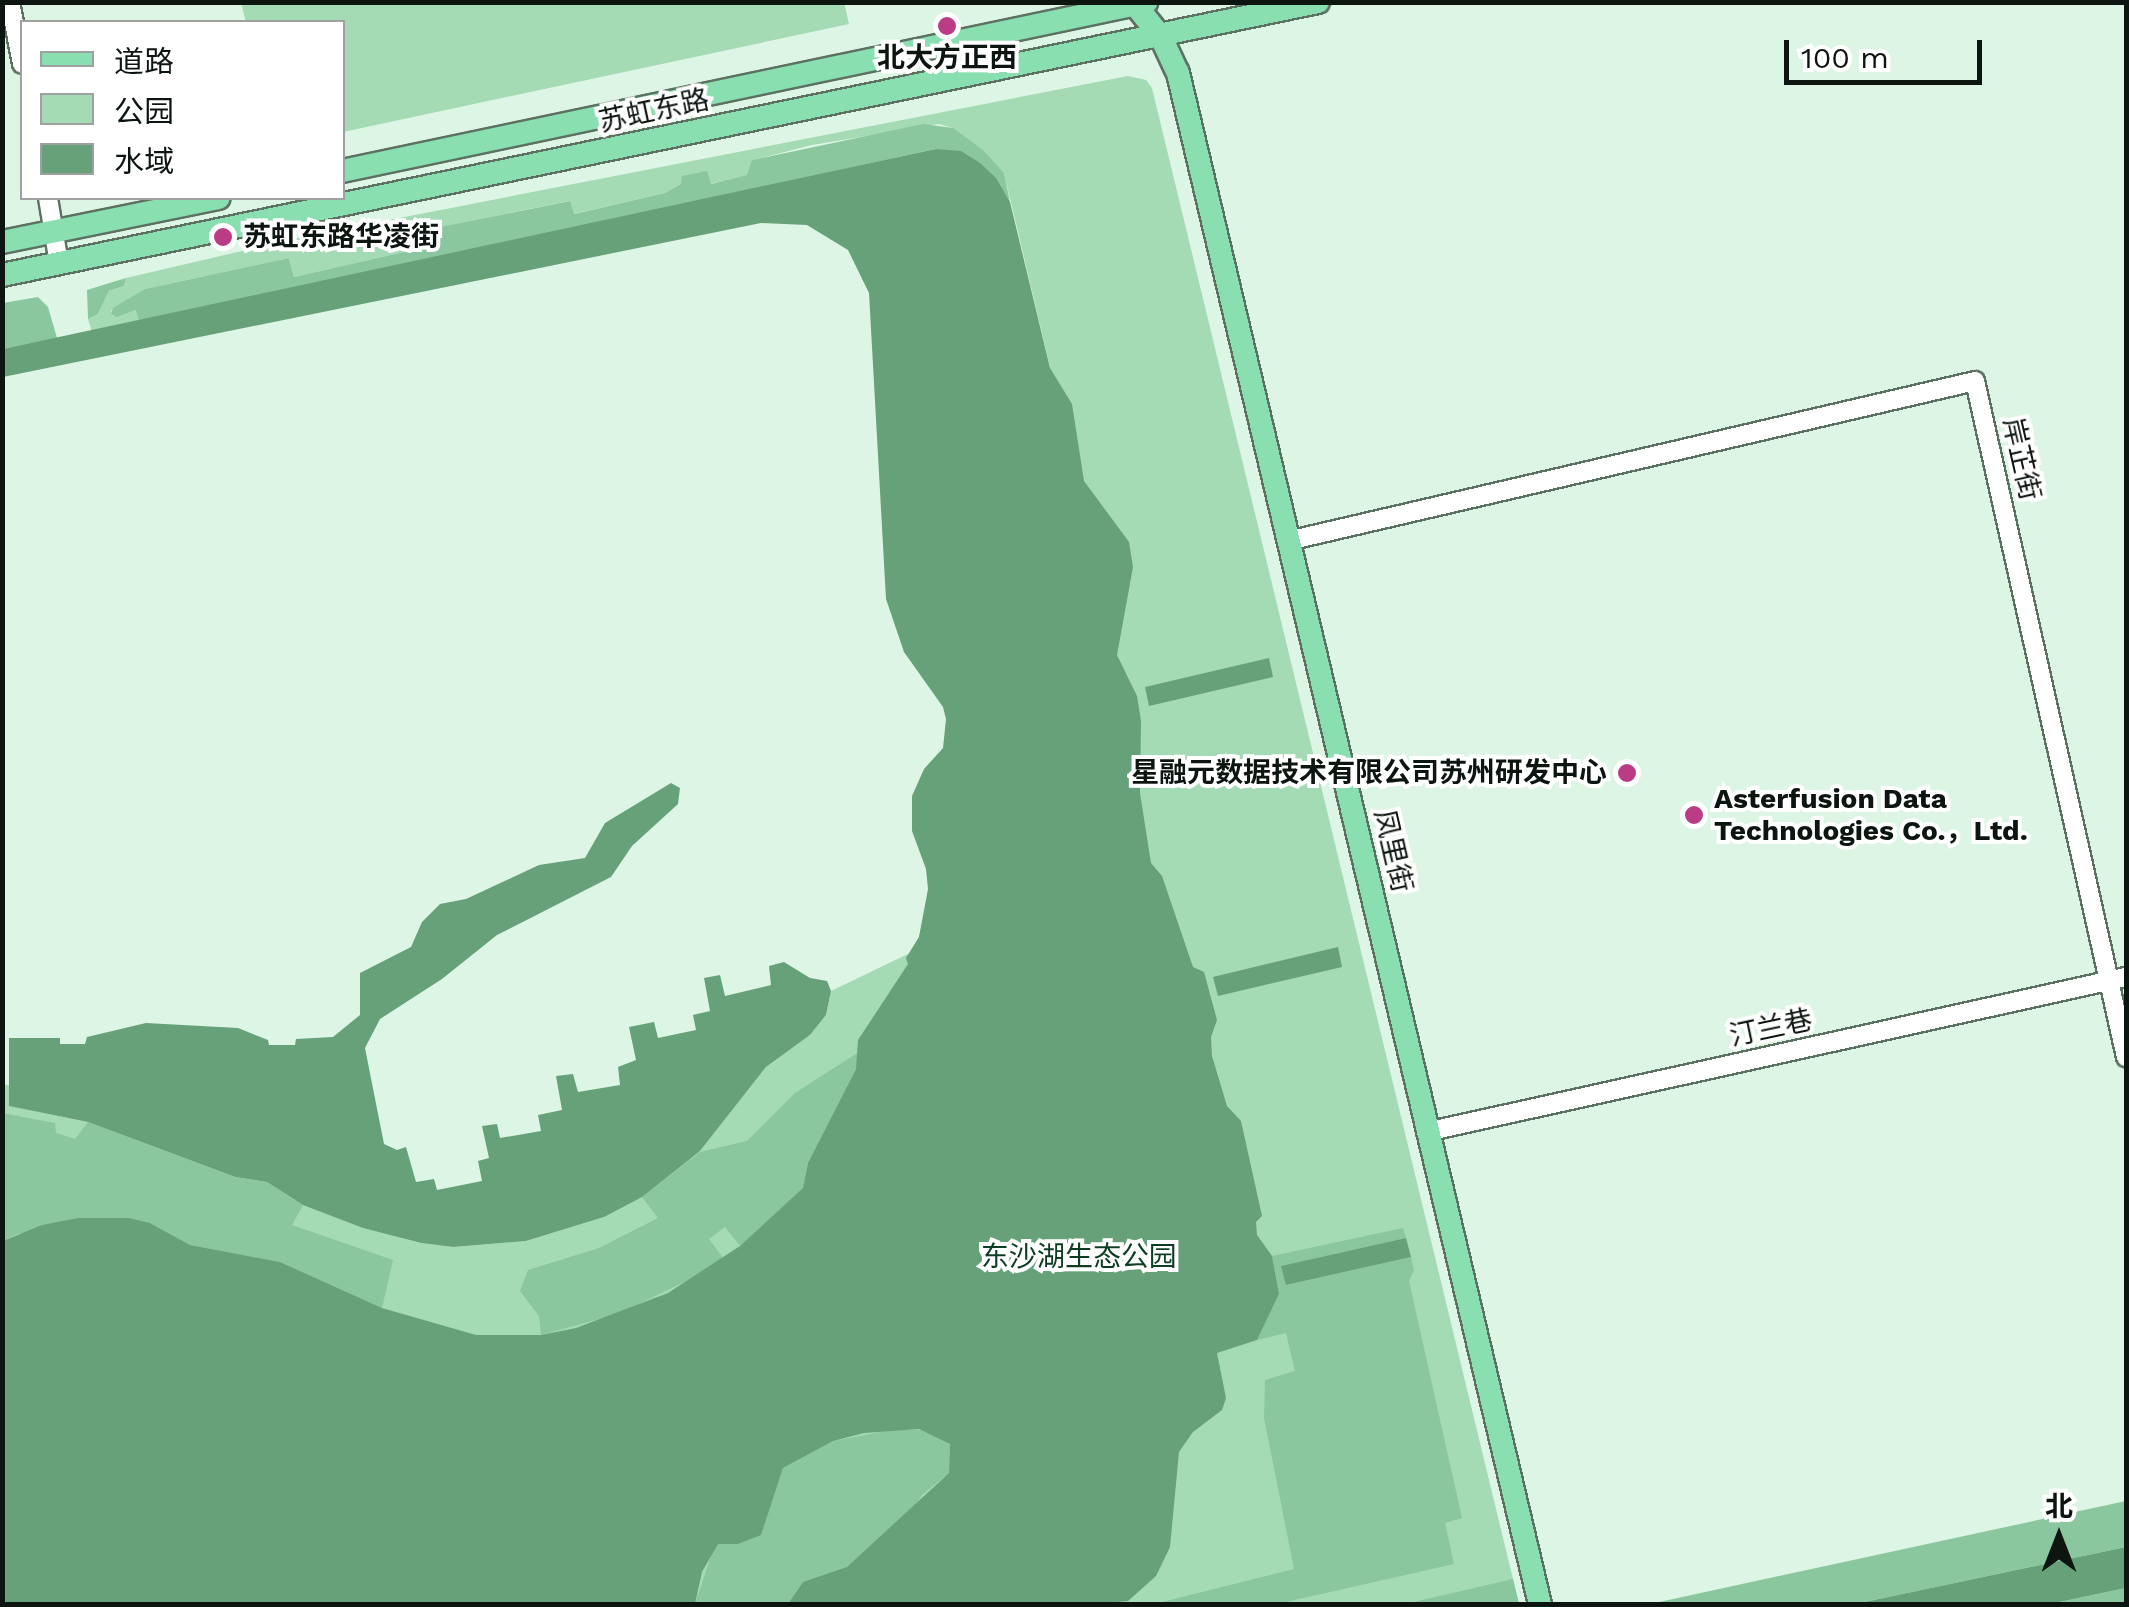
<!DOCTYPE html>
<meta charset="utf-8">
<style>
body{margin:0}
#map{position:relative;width:2129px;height:1607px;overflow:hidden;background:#ddf5e4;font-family:"Work Sans","Noto Sans SC",sans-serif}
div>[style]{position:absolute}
.green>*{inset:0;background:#a4dab4}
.forest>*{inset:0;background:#8ac79e}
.water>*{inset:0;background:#66a17a}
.roads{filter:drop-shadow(2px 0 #5c7162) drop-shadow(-2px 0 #5c7162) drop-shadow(0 2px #5c7162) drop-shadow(0 -2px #5c7162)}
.minor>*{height:18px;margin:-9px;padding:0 9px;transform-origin:9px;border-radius:9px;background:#fff}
.major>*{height:22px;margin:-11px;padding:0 11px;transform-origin:11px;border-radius:11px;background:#89dfaf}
.dots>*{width:28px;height:28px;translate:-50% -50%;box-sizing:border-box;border:5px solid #fff;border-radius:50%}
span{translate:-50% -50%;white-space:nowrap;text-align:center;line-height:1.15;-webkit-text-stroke:8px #fff;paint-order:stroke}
.poi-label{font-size:28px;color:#0c150f;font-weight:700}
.left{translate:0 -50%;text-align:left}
.right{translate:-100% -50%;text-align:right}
.street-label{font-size:28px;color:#0c150f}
.park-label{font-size:28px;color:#0d3d22}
.frame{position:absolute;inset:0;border:5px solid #0c150f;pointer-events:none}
.legend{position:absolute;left:20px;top:20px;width:325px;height:180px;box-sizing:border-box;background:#fff;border:2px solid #9ea19f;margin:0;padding:12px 18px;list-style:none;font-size:30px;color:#0c150f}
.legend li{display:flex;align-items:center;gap:20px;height:50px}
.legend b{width:50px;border:2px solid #9ea19f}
.north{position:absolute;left:2009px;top:1487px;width:100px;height:100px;-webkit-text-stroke:8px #fff;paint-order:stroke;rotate:0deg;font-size:28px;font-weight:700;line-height:40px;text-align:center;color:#0c150f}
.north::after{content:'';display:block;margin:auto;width:35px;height:45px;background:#0c150f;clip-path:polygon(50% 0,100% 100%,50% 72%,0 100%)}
.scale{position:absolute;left:1784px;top:40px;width:198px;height:45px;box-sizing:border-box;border:5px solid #0c150f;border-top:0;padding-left:12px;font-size:30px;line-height:35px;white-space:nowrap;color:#0c150f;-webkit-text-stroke:8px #fff;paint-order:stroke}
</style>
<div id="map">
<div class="green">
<div style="clip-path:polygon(844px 2px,849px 24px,343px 132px,342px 22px,246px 22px,241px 3px)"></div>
<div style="clip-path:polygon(1128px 76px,1146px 80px,1152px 88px,1519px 1604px,3px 1604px,2px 1085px,9px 1085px,10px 1106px,88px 1122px,364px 1228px,420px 1243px,453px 1247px,526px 1241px,604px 1217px,700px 1151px,766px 1067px,810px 1035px,826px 1015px,831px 991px,910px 953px,919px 937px,1050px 367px,1004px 173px,953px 128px,939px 124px,812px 145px,753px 160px,748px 175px,710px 184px,681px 184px,665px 193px,573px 214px,569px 201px,416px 232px,417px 249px,294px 277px,289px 258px,145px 289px,111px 311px,113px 316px,137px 310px,139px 322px,92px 332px,88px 319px,98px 314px,109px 291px,124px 286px,126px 278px,302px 237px)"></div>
</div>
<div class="forest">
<div style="clip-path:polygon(923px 124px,953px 128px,983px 150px,1004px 173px,1010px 202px,997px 179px,936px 149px,139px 322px,136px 310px,116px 317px,111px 314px,113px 308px,145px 289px,289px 258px,294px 277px,417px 249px,415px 232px,570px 201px,574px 214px,665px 193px,681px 184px,682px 176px,707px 171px,711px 184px,747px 175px,752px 160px)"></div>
<div style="clip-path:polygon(126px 278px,124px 286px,109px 291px,98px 314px,88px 319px,87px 290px)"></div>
<div style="clip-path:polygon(38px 297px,48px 307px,57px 338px,3px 349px,3px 303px)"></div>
<div style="clip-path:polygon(859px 1052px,856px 1069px,808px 1163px,803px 1188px,761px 1229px,740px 1246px,725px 1227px,709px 1239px,723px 1258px,699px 1275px,618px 1314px,541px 1335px,539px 1316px,520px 1291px,528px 1270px,599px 1248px,658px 1218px,642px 1197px,700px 1152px,747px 1141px,795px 1093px)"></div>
<div style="clip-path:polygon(2px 1113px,55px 1123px,56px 1133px,75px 1139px,88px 1122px,235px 1177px,267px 1182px,303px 1205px,292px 1225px,393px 1260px,382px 1308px,280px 1262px,190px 1245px,150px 1223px,17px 1234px,3px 1241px)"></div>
<div style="clip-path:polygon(1403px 1228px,1406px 1238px,1282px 1266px,1287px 1285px,1411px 1257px,1414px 1270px,1409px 1281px,1462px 1518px,1445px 1523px,1454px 1564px,1277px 1604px,1154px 1604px,1294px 1569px,1264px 1418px,1265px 1380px,1295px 1371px,1286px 1333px,1257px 1340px,1279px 1294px,1272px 1256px)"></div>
<div style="clip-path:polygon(891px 1430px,929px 1430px,950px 1444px,949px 1473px,922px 1495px,911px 1513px,840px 1573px,803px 1582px,788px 1604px,695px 1604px,713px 1550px,718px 1544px,738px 1544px,772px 1498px,783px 1468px,833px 1441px)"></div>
<div style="clip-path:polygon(2126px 1501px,2126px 1547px,1855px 1604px,1650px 1604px)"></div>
<div style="clip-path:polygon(1513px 1579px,1519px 1604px,1405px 1604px)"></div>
<div style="clip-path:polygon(2126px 1588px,2126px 1604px,2050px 1604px)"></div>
</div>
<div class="water">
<div style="clip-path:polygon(936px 149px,961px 151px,980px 163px,997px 179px,1010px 202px,1050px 368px,1072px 404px,1084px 481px,1129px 542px,1133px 567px,1117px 655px,1137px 696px,1141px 721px,1140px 793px,1151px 863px,1162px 876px,1193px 967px,1204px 972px,1217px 1020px,1211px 1037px,1212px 1056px,1227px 1106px,1241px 1121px,1262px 1216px,1256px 1222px,1257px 1235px,1272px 1256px,1279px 1294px,1257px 1340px,1217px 1353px,1226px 1398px,1222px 1410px,1193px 1432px,1179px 1452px,1170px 1547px,1156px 1576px,1128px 1601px,1097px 1604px,788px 1604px,803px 1582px,847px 1567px,949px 1473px,950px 1444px,919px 1429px,864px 1433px,833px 1441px,783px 1468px,761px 1535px,738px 1544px,718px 1544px,702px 1572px,695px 1604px,3px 1604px,3px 1241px,42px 1225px,78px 1218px,129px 1218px,150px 1223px,190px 1245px,280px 1262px,382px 1308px,476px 1335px,541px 1335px,576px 1328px,668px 1293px,740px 1246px,803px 1188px,808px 1163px,856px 1069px,858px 1040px,908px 964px,906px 958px,919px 937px,928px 889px,926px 869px,912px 831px,912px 796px,924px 769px,943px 748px,946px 719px,943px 707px,904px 652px,886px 599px,869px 293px,848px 250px,807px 225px,761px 223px,3px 377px,3px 349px)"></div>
<div style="clip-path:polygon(1269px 658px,1273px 677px,1149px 706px,1145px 687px)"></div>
<div style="clip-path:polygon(671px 783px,680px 788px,678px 804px,632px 846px,611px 877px,497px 935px,442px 979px,380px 1019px,365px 1048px,384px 1144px,397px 1150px,406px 1147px,416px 1182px,434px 1179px,437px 1190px,482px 1181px,478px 1161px,489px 1158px,482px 1126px,497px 1124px,500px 1138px,541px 1131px,538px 1115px,562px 1110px,556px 1076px,573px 1074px,578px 1092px,620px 1085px,618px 1067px,636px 1060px,629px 1027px,654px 1022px,658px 1038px,696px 1030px,693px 1015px,710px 1011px,704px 978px,720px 975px,725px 996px,771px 985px,769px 966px,784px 962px,810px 978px,827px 981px,831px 991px,826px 1015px,810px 1035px,766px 1067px,700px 1151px,642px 1197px,604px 1217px,526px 1241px,453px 1247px,421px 1243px,363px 1228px,303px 1205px,267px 1182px,235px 1177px,88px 1122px,9px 1106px,9px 1038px,60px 1038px,60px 1044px,85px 1044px,87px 1037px,146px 1023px,238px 1028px,268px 1040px,269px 1045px,295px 1045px,296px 1039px,333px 1037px,360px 1015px,360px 973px,411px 947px,422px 922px,440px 904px,466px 899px,539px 865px,585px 858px,605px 823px)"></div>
<div style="clip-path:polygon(1338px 947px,1342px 967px,1218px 996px,1213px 977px)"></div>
<div style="clip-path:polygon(1406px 1238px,1411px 1257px,1286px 1285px,1281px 1266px)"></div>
<div style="clip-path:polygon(2126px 1547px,2126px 1588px,2050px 1604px,1855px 1604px)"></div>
</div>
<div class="roads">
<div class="minor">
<div style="left:10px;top:2px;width:63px;rotate:79deg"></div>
<div style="left:48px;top:198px;width:67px;rotate:80.5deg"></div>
<div style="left:1292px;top:540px;width:701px;rotate:-13.1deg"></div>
<div style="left:1975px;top:381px;width:693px;rotate:77.41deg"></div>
<div style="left:1426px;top:1132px;width:717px;rotate:-12.49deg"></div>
</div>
<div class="major">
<div style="left:1133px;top:2px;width:45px;rotate:51.3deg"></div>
<div style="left:1161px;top:37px;width:40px;rotate:65deg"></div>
<div style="left:1178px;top:73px;width:1573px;rotate:76.7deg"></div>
<div style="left:342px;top:171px;width:822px;rotate:-11.87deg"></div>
<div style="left:2px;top:242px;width:221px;rotate:-11.5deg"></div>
<div style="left:2px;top:275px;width:1344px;rotate:-11.72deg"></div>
</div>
</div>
<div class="dots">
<div style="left:947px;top:26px;background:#bc3b85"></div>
<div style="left:223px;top:237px;background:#bc3b85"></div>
<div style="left:1627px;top:773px;background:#bc3b85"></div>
<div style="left:1694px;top:815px;background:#bc3b85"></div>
</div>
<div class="poi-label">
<span style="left:947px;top:58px">北大方正西</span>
<span class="left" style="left:243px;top:237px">苏虹东路华凌街</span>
<span class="right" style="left:1607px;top:773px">星融元数据技术有限公司苏州研发中心</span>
<span class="left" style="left:1714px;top:815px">Asterfusion Data<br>Technologies Co.，Ltd.</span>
</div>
<div class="street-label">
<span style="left:654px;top:111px;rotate:-12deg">苏虹东路</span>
<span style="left:2021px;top:459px;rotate:77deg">岸芷街</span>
<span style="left:1393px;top:851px;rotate:77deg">凤里街</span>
<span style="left:1771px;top:1028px;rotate:-12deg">汀兰巷</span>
</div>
<div class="park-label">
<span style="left:1079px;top:1257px">东沙湖生态公园</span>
</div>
<div class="frame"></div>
<ul class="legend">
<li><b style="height:12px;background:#89dfaf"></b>道路</li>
<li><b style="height:28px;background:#a4dab4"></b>公园</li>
<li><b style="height:28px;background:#66a17a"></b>水域</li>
</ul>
<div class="north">北</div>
<div class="scale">100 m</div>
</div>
